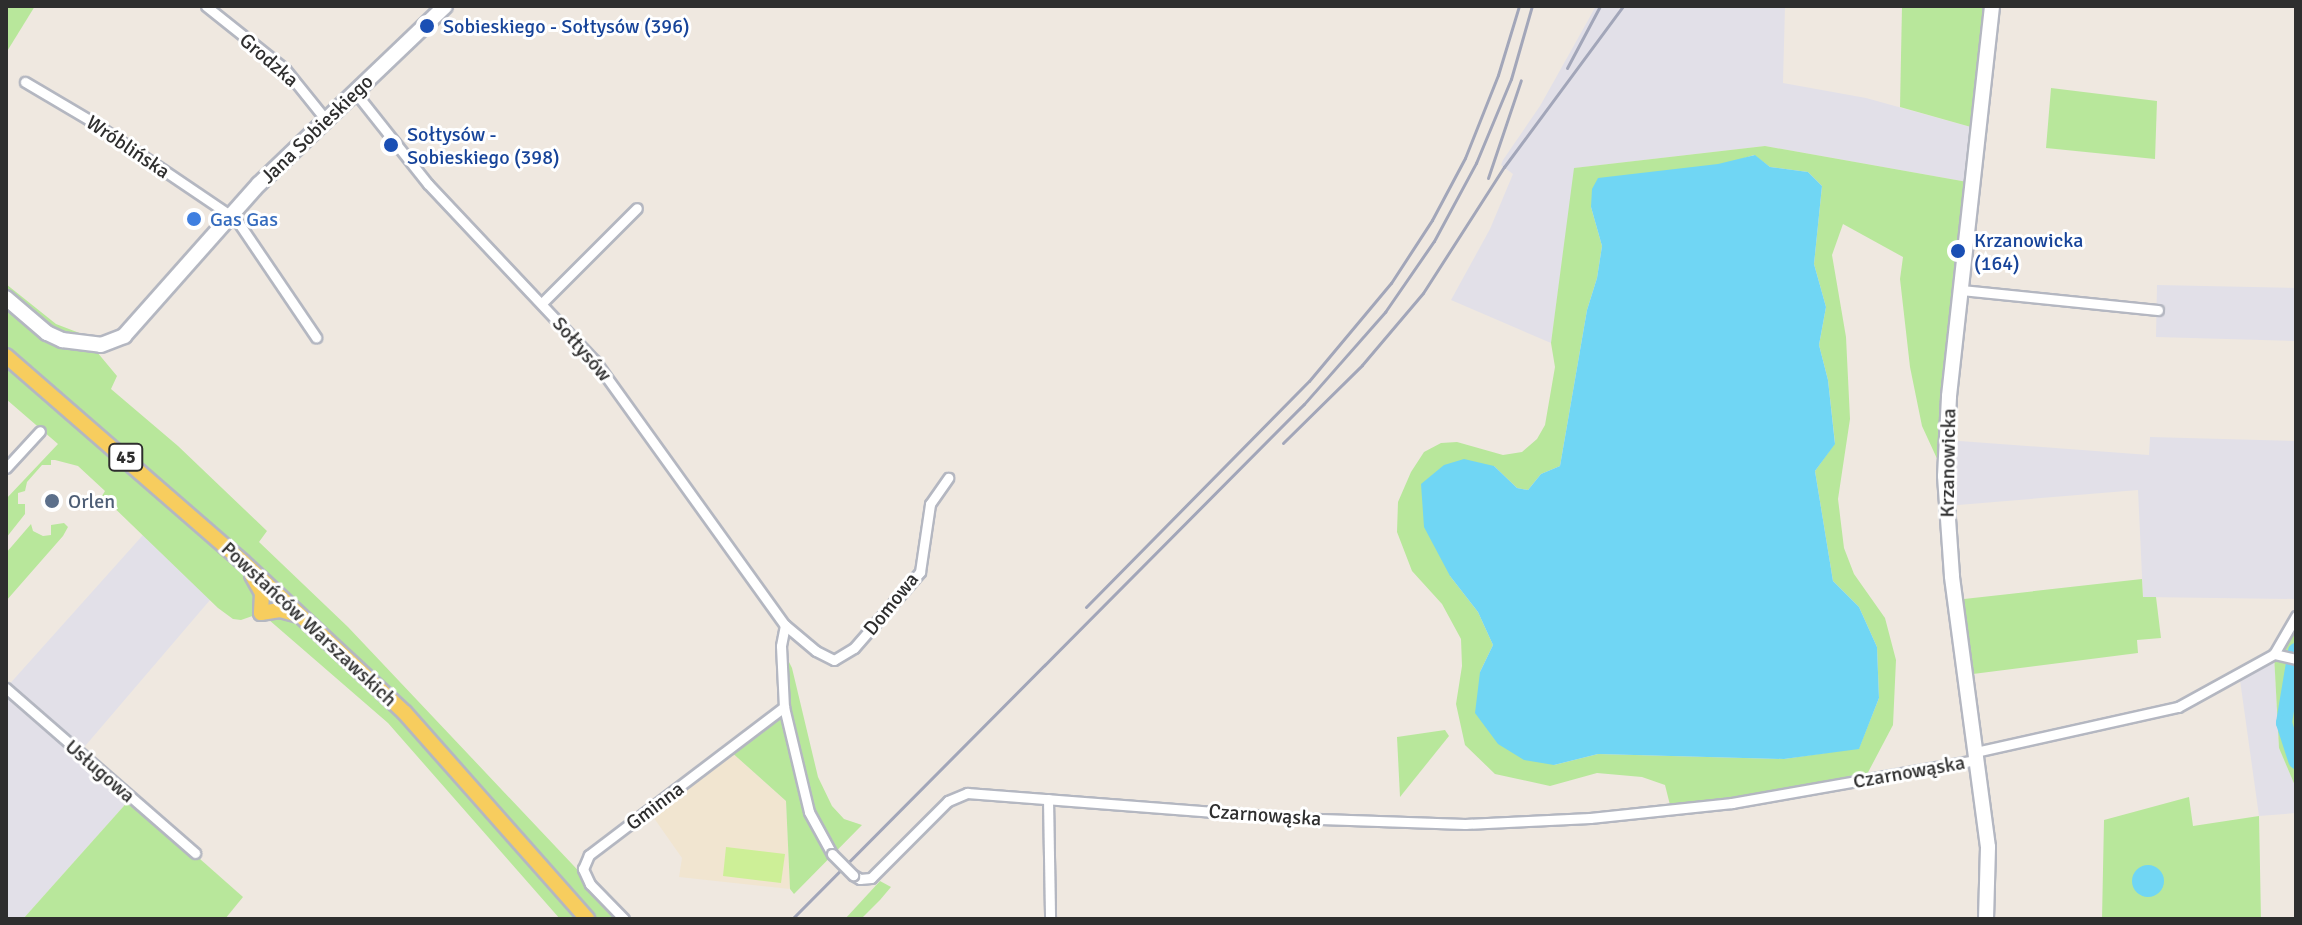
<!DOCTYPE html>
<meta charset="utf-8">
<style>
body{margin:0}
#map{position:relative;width:2302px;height:925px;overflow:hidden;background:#efe8e0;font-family:Signika,sans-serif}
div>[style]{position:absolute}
.industrial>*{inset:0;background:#e2e0e8}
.education>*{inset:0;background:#f1e5d0}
.green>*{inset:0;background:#b8e79b}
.pitch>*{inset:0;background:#cdef97}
.water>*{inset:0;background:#70d6f4}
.round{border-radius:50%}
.river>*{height:16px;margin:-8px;padding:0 8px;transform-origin:8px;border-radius:8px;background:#70d6f4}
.roads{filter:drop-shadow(2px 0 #b4b7c1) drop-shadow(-2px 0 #b4b7c1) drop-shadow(0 2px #b4b7c1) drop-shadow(0 -2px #b4b7c1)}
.street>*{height:9px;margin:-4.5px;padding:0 4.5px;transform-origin:4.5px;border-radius:4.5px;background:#fff}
.secondary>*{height:14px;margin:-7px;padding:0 7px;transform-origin:7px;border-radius:7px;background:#fff}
.primary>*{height:14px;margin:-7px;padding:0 7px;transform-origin:7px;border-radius:7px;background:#f7cd5e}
.rail>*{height:3px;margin:-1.5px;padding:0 1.5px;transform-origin:1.5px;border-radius:1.5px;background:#a2a6b9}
.bridges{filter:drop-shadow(2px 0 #b4b7c1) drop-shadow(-2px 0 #b4b7c1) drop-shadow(0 2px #b4b7c1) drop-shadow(0 -2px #b4b7c1)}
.street-bridge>*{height:9px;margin:-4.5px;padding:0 4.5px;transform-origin:4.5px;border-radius:4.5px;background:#fff}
.dots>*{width:22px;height:22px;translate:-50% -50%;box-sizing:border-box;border:4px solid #fff;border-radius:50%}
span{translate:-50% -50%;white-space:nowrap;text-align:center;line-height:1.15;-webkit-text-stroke:6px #fff;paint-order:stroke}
.shield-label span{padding:2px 6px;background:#fff;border:2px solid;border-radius:6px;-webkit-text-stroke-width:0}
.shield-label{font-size:18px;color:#2e2e2e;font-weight:700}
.transit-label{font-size:20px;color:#164399}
.left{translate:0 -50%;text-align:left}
.street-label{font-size:20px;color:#2e2e2e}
.shop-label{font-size:20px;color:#366cbe}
.service-label{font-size:20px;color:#4e5e75}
.frame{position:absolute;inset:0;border:8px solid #2e2e2e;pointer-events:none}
</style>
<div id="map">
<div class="industrial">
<div style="clip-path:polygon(1596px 6px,1785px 6px,1783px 83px,1866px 98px,1978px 129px,1973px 183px,1765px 146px,1575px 168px,1551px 343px,1451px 300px,1490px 229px,1513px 174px,1501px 165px,1503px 160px,1540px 106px)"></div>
<div style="clip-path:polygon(2157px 285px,2296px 288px,2296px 341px,2156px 337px)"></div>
<div style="clip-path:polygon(2150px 437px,2296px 441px,2296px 599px,2143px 597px,2138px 490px,1946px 506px,1946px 440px,2149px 455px)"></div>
<div style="clip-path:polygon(143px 535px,210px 600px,80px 752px,131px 798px,23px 919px,6px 919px,6px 688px)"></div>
<div style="clip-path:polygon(2274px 654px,2279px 748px,2296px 788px,2296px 813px,2259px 816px,2239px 673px)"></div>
</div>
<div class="education">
<div style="clip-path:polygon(729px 750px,786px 801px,790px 889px,679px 877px,682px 858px,649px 811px)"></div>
</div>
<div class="green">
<div style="clip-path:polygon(6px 6px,35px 6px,6px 53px)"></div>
<div style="clip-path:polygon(1902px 6px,1992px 6px,1978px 129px,1900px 107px)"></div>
<div style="clip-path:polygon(2051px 88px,2157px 101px,2155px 159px,2046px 148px)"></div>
<div style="clip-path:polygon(evenodd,1765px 146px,1973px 183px,1945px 476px,1922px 426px,1910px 367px,1900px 279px,1903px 257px,1843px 224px,1832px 255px,1846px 337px,1850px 419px,1838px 499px,1844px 548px,1854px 574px,1885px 618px,1896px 660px,1893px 725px,1864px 780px,1670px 805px,1665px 785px,1642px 777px,1597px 773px,1550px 786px,1495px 774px,1465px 745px,1456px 704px,1462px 666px,1461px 639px,1442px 604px,1412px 571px,1397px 532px,1398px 502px,1411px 472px,1424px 452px,1441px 443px,1457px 442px,1503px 455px,1522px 452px,1537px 439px,1545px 425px,1555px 367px,1551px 343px,1574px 168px,1765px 146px,1754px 155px,1770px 167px,1808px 172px,1822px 186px,1814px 264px,1826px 307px,1819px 345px,1828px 380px,1835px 443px,1815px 471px,1833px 581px,1859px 607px,1877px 647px,1879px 698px,1859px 748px,1784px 759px,1598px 754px,1554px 765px,1480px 672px,1493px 645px,1478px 612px,1450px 576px,1494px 466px,1517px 488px,1528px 490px,1541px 474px,1560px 466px,1587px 310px,1597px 278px,1602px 246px,1591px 207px,1754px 155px)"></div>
<div style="clip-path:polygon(6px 284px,56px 324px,82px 334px,117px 376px,111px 389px,178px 446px,267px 531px,259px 542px,348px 627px,624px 919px,560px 919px,388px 723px,261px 613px,241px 620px,233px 619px,218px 608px,102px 496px,105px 491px,78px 466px,55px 460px,51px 460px,51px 465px,42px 465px,27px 482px,25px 491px,18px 493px,18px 504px,25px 504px,25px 514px,6px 538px,6px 499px,58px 444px,6px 399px)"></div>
<div style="clip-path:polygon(64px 523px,68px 527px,63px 536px,6px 601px,6px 553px,31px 524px,33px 531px,43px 536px,51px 535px,51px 525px)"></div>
<div style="clip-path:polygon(2142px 579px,2143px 597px,2156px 597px,2161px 638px,2137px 640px,2138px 653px,1965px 675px,1955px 600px)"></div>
<div style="clip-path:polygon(2296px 616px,2296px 788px,2279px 748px,2274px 654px)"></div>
<div style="clip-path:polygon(781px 646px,792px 668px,818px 777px,832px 806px,844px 819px,862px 825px,794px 894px,790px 889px,786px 801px,729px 750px,784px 707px)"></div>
<div style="clip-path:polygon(1445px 730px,1449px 736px,1400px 797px,1397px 737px)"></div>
<div style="clip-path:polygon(2189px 797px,2193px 826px,2259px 816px,2261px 919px,2102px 919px,2104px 820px)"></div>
<div style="clip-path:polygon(131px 798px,243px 897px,225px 919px,23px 919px)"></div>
<div style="clip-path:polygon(880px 881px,891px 887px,880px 900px,861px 919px,845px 919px)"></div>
</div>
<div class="pitch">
<div style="clip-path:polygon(726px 847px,785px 854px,781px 883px,723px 876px)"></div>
</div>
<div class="water">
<div style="clip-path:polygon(1755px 155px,1770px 167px,1808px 172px,1822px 186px,1814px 264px,1826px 307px,1819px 345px,1828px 380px,1835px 444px,1815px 471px,1833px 581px,1859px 607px,1877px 647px,1879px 698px,1859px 749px,1784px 759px,1598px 754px,1554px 765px,1524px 760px,1498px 744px,1475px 713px,1480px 672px,1493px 645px,1478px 612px,1450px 576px,1424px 527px,1421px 484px,1444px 465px,1464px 459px,1494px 466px,1517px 488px,1528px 490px,1541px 474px,1560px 466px,1587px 310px,1597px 278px,1602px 246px,1591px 207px,1592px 189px,1598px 178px,1718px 164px)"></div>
<div class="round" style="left:2132px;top:865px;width:32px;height:32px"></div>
</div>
<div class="river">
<div style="left:2296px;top:651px;width:73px;rotate:99.5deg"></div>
<div style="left:2284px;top:723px;width:40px;rotate:72deg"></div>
</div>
<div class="roads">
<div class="street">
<div style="left:206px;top:6px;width:101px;rotate:38.6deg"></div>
<div style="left:285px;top:69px;width:65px;rotate:51.2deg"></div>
<div style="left:25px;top:82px;width:77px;rotate:30.6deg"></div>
<div style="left:91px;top:121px;width:175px;rotate:34.1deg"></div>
<div style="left:236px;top:219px;width:143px;rotate:55.9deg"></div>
<div style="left:355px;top:92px;width:117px;rotate:51.6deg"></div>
<div style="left:428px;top:184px;width:243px;rotate:46.7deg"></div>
<div style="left:595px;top:361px;width:325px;rotate:54.3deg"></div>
<div style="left:785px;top:625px;width:40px;rotate:40deg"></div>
<div style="left:816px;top:651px;width:20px;rotate:27deg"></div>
<div style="left:834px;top:660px;width:23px;rotate:-31deg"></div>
<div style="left:854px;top:648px;width:101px;rotate:-49deg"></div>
<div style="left:920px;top:572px;width:69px;rotate:-81.6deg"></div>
<div style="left:930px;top:504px;width:32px;rotate:-55deg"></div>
<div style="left:1961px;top:290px;width:198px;rotate:5.8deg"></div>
<div style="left:542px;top:303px;width:134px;rotate:-45deg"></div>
<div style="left:6px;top:468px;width:50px;rotate:-47.4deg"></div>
<div style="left:785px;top:625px;width:21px;rotate:101deg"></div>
<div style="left:781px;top:646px;width:61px;rotate:87.2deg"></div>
<div style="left:784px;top:707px;width:108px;rotate:76.6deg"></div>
<div style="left:809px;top:812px;width:48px;rotate:61.3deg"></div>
<div style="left:2274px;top:654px;width:23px;rotate:13deg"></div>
<div style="left:6px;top:688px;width:251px;rotate:41.1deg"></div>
<div style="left:1976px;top:752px;width:207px;rotate:-12.6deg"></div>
<div style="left:2178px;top:707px;width:110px;rotate:-28.9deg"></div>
<div style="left:2274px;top:654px;width:44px;rotate:-59.9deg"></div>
<div style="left:1048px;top:799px;width:120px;rotate:89deg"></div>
<div style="left:853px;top:875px;width:8px;rotate:30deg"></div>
<div style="left:860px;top:879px;width:11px;rotate:-5deg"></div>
<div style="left:871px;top:878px;width:109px;rotate:-45deg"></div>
<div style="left:948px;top:801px;width:21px;rotate:-23deg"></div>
<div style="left:967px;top:793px;width:326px;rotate:4.4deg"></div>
<div style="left:1292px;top:818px;width:173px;rotate:2deg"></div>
<div style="left:1465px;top:824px;width:125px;rotate:-2.7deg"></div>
<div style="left:1590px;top:818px;width:143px;rotate:-6deg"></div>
<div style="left:1732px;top:803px;width:249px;rotate:-10deg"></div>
<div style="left:624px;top:919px;width:49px;rotate:-134.2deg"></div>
<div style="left:590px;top:884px;width:17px;rotate:-115deg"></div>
<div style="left:583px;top:869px;width:15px;rotate:-67deg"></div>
<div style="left:589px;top:855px;width:245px;rotate:-37.2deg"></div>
</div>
<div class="secondary">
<div style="left:6px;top:298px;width:54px;rotate:40.5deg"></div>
<div style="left:47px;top:333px;width:17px;rotate:25deg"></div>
<div style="left:62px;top:340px;width:39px;rotate:7deg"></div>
<div style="left:101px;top:345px;width:25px;rotate:-21deg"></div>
<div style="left:124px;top:336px;width:203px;rotate:-48.4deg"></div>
<div style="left:259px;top:184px;width:257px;rotate:-43.7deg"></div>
<div style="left:1986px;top:919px;width:72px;rotate:-88.4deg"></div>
<div style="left:1988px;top:847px;width:273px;rotate:-97.6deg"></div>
<div style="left:1952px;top:576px;width:100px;rotate:-94deg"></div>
<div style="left:1945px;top:476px;width:80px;rotate:-87.1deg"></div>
<div style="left:1949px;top:396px;width:392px;rotate:-83.7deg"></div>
</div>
<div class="primary">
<div style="left:6px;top:356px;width:314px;rotate:41deg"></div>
<div style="left:243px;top:562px;width:221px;rotate:43deg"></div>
<div style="left:405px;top:713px;width:275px;rotate:48.5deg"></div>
<div style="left:252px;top:575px;width:21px;rotate:61deg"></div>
<div style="left:262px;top:593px;width:20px;rotate:93deg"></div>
<div style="left:261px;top:613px;width:19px;rotate:-9deg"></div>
<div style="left:280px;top:610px;width:20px;rotate:15deg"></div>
</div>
</div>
<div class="rail">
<div style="left:1567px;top:68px;width:70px;rotate:-62deg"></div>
<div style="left:1488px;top:178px;width:103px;rotate:-71.4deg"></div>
<div style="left:1283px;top:443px;width:111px;rotate:-44.6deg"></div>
<div style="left:1362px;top:365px;width:94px;rotate:-49.7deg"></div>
<div style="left:1423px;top:293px;width:150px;rotate:-57.3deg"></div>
<div style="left:1504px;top:167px;width:200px;rotate:-53.5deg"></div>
<div style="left:1086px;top:607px;width:317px;rotate:-45.4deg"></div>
<div style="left:1309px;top:381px;width:128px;rotate:-50.1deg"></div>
<div style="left:1391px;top:283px;width:75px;rotate:-56.9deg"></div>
<div style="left:1432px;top:220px;width:70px;rotate:-62deg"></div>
<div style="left:1465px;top:158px;width:89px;rotate:-68.3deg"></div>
<div style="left:1498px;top:75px;width:72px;rotate:-73.1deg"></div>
<div style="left:792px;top:919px;width:726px;rotate:-45.17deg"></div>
<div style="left:1304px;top:404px;width:123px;rotate:-48.6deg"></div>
<div style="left:1385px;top:312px;width:86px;rotate:-55.4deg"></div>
<div style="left:1434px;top:241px;width:89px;rotate:-61.7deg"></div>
<div style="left:1476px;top:163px;width:91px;rotate:-67.4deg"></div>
<div style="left:1511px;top:79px;width:76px;rotate:-74deg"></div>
</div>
<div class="bridges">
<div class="street-bridge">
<div style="left:832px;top:854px;width:30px;rotate:45deg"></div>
</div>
</div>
<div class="dots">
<div style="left:427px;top:26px;background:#1a4fb4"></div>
<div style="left:391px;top:145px;background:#1a4fb4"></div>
<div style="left:194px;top:219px;background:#3f7fe0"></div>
<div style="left:1958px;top:251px;background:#1a4fb4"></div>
<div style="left:52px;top:501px;background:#5c6f8a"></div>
</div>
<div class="shield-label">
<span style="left:126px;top:457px">45</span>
</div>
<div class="transit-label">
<span class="left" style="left:443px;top:26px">Sobieskiego - Sołtysów (396)</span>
<span class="left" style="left:407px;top:146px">Sołtysów -<br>Sobieskiego (398)</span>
<span class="left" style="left:1974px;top:252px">Krzanowicka<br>(164)</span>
</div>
<div class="street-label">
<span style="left:269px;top:60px;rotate:41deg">Grodzka</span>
<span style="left:317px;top:129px;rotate:-44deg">Jana Sobieskiego</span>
<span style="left:128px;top:147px;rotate:34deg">Wróblińska</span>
<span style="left:582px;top:349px;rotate:49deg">Sołtysów</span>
<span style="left:1948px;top:463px;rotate:-89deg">Krzanowicka</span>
<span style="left:891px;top:604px;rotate:-51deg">Domowa</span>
<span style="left:309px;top:624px;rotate:43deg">Powstańców Warszawskich</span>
<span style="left:100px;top:771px;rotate:41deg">Usługowa</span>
<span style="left:1909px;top:772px;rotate:-10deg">Czarnowąska</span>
<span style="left:655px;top:806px;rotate:-37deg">Gminna</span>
<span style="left:1265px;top:815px;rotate:4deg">Czarnowąska</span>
</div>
<div class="shop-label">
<span class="left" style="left:210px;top:219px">Gas Gas</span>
</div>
<div class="service-label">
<span class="left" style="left:68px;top:501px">Orlen</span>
</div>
<div class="frame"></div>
</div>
